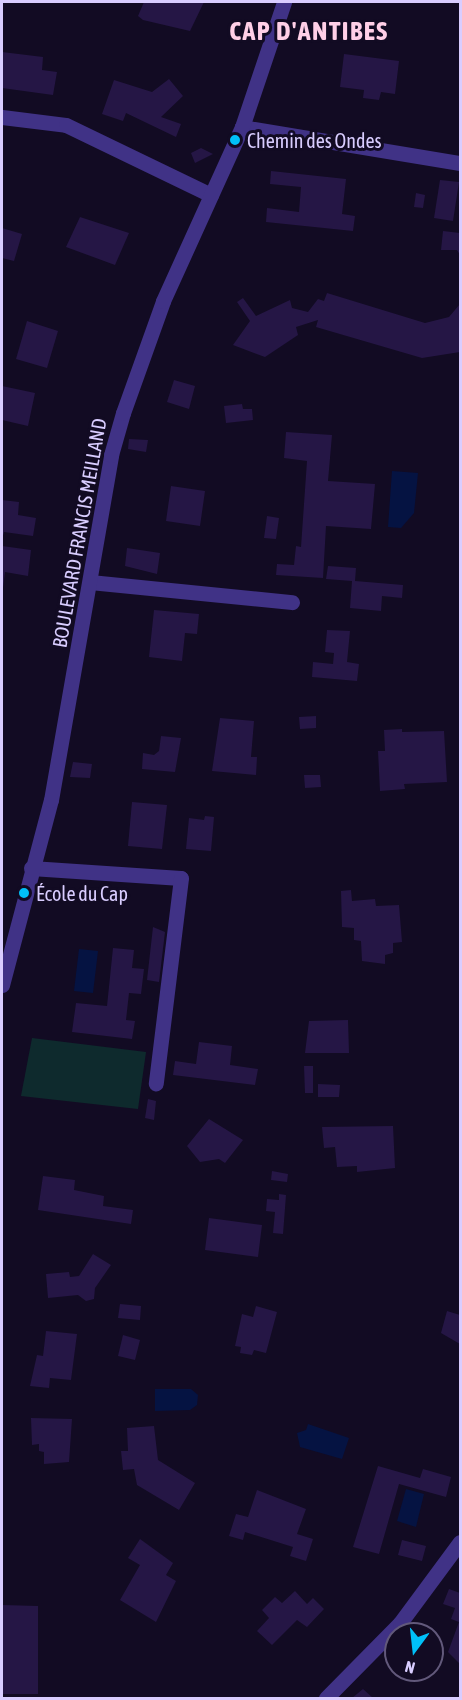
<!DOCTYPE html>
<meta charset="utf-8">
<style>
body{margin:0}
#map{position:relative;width:462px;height:1700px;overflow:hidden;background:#120b23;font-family:"Asap Condensed",sans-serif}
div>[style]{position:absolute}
.green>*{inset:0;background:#0e2a2d}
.water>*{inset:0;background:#051342}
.building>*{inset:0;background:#251645}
.minor>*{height:15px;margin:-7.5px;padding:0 7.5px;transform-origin:7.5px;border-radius:7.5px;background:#403286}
.dots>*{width:16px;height:16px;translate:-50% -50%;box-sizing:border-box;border:3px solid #120b23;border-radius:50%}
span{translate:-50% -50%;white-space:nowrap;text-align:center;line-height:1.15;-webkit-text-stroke:6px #120b23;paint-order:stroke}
.poi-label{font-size:20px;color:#d9cdff}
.left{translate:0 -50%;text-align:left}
.street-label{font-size:20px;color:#d9cdff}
.district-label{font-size:26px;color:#ffcfe7;font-weight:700;letter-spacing:1.5px}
.frame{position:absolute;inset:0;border:3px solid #d9cdff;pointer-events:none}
.north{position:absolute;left:384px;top:1622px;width:60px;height:60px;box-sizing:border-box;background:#120b23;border:2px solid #62597b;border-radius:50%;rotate:195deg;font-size:16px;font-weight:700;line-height:24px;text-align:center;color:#d9cdff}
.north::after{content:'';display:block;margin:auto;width:21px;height:27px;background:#00c0f8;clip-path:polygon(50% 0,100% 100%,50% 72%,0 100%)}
</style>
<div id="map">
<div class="green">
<div style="clip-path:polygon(32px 1038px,146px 1052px,138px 1109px,21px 1096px)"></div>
</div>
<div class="water">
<div style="clip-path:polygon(392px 471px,418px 473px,414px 513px,401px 528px,388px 527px)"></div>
<div style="clip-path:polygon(79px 949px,98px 951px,93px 993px,74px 991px)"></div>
<div style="clip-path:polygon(191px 1389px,198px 1395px,197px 1405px,190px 1410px,155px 1411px,155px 1389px)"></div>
<div style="clip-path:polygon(308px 1424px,349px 1438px,342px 1459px,300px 1447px,297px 1433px,306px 1430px)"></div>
<div style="clip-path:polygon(406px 1489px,424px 1494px,416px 1527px,397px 1521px)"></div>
</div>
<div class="building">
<div style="clip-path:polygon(144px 2px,204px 2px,190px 31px,143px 20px,138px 16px)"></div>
<div style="clip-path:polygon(2px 52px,43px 57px,42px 70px,57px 72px,53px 95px,2px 88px)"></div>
<div style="clip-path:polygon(344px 54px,399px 61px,395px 94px,381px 92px,379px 100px,363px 98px,364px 90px,340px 87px)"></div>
<div style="clip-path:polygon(169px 79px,183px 96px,161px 117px,181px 124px,176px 137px,126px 113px,123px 121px,102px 114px,114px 80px,152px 92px)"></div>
<div style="clip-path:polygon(201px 148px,213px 154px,195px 163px,191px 153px)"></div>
<div style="clip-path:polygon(271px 171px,346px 179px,342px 214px,355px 216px,353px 231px,266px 222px,267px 208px,299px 212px,301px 187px,270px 184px)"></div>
<div style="clip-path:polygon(440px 180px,459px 182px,453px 221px,434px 218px)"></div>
<div style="clip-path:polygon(416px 193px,425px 195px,423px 208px,414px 207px)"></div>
<div style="clip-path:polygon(80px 217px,129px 233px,115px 265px,66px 247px)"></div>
<div style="clip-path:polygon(2px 228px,22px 234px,14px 261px,2px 258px)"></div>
<div style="clip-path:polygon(443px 231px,460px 233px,460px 255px,457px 250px,441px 250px)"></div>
<div style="clip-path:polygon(327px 293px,425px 323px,449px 317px,460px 304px,460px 352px,422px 358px,316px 327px,318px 320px,296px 327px,298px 335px,265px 357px,233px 345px,250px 321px,237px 302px,243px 298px,256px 316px,290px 300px,292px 308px,308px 312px,318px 299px,324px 301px)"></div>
<div style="clip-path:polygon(27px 321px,58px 331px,47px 368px,16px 359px)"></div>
<div style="clip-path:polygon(174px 380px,195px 386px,189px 409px,167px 402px)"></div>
<div style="clip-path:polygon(2px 386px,35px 393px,28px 426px,2px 420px)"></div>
<div style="clip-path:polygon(242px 404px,243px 409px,252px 409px,253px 420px,226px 423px,224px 406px)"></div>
<div style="clip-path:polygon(286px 432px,332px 435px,328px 481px,375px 484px,371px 529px,326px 526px,323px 578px,276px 575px,277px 564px,294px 565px,296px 546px,301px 547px,307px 461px,284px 458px)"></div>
<div style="clip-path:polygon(129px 439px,148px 440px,146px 452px,128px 449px)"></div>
<div style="clip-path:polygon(171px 486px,205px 491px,200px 526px,166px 521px)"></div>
<div style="clip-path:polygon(2px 500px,19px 502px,18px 515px,36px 518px,33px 536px,4px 532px,2px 539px)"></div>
<div style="clip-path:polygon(267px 516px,279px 518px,276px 539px,264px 538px)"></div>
<div style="clip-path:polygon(2px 546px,31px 550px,28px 576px,5px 572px,3px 588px)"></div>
<div style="clip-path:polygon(127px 548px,160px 553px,157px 574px,125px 566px)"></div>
<div style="clip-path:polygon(328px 566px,356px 568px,355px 581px,403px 585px,402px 598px,382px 596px,381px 611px,350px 608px,352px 581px,326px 579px)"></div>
<div style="clip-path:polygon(154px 610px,199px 614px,197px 634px,185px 633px,182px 661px,149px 657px)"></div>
<div style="clip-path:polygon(327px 630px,350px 631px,347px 662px,359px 664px,357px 681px,312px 677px,313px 662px,333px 664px,334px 653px,325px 652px)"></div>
<div style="clip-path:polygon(316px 716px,316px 728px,300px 729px,299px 717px)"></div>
<div style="clip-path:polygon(220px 718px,254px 721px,251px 757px,257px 757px,256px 775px,212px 771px)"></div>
<div style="clip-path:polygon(402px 729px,402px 732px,444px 731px,447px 782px,404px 784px,405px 789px,380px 791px,378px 751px,385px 751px,384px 730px)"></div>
<div style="clip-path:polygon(161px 736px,181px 738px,175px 772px,142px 769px,143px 753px,154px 755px,159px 751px)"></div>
<div style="clip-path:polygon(73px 762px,92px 764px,90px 778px,70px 777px)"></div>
<div style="clip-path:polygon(304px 775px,320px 775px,321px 787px,305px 788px)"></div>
<div style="clip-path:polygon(132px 802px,167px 805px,162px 849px,128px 846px)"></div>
<div style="clip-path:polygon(205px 816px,214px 817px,211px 851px,186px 849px,189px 818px,204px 820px)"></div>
<div style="clip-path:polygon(351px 890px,352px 901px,375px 899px,376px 906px,399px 905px,402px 942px,393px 943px,393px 953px,385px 955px,385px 964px,362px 961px,361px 941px,354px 940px,354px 928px,342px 927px,341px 891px)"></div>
<div style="clip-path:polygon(153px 927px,165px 932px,159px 982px,147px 980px)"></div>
<div style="clip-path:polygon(113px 948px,134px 950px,132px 968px,144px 969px,141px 994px,129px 993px,126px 1020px,135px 1021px,132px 1039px,72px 1032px,76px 1003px,107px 1006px)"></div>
<div style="clip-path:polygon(348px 1020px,349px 1053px,305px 1053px,309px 1021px)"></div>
<div style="clip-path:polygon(199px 1042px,232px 1046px,230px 1065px,258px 1069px,255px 1085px,173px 1075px,175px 1061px,196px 1064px)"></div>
<div style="clip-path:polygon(304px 1066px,313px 1066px,313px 1093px,305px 1093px)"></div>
<div style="clip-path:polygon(318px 1084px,340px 1085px,339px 1097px,318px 1097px)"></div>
<div style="clip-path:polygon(148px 1099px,156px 1101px,154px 1120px,145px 1118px)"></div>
<div style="clip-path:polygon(209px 1119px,243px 1140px,225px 1163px,219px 1159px,200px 1162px,187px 1146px)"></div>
<div style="clip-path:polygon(393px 1126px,395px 1168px,357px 1172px,357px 1166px,337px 1167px,335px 1147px,324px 1148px,322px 1127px)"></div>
<div style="clip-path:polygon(272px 1171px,288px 1174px,287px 1182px,271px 1180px)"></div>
<div style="clip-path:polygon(43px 1176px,75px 1180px,74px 1190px,104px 1196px,103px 1206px,133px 1210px,131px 1224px,38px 1210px)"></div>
<div style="clip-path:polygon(279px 1194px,286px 1195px,283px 1234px,273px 1233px,275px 1212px,266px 1211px,267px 1199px,279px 1200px)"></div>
<div style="clip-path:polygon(209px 1218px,262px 1225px,258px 1257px,205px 1250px)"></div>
<div style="clip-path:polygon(93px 1254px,111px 1265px,95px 1288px,94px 1299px,86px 1301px,78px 1295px,48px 1298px,46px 1274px,69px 1272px,70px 1277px,79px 1276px)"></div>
<div style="clip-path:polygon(120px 1304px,141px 1306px,140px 1320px,118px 1318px)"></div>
<div style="clip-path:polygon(256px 1306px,277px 1312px,266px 1353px,254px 1350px,252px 1355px,240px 1353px,241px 1347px,235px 1346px,242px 1314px,253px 1317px)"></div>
<div style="clip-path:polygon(447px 1311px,460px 1315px,460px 1344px,441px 1333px)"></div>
<div style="clip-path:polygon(46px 1331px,77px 1334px,71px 1380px,50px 1378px,49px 1388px,30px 1386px,37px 1355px,43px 1356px)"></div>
<div style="clip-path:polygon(123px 1335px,140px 1340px,135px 1360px,118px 1356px)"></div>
<div style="clip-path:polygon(31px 1418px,72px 1419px,69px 1462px,44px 1464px,44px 1452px,39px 1451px,39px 1444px,32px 1445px)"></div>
<div style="clip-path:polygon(154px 1426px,158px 1460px,195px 1483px,179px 1510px,137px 1485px,134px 1469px,123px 1470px,121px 1451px,128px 1451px,127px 1428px)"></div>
<div style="clip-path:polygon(378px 1466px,420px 1478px,423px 1469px,451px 1477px,446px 1497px,399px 1484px,379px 1554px,353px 1547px)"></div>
<div style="clip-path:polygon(257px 1490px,306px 1509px,297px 1534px,313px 1539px,306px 1561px,290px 1556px,293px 1547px,245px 1532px,243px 1540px,229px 1536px,236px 1514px,248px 1517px)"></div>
<div style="clip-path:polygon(140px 1539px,173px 1563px,166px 1575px,176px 1581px,156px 1622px,120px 1600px,140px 1565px,128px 1558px)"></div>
<div style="clip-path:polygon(402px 1540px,426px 1546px,422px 1561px,398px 1555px)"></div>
<div style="clip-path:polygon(449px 1589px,460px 1593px,460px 1664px,448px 1652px,459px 1622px,451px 1619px,455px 1608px,443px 1604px)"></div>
<div style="clip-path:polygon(295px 1591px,307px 1604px,313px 1598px,324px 1609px,307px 1627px,297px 1620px,272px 1645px,257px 1631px,269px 1618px,262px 1610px,275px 1597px,282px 1603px)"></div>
<div style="clip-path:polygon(2px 1605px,38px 1606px,38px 1694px,2px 1694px)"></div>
<div style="clip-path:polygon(363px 1689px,373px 1698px,352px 1698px)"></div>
</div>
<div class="minor">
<div style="left:2px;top:117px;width:64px;rotate:7.1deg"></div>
<div style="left:66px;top:125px;width:161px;rotate:25.8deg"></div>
<div style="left:242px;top:127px;width:221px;rotate:9.4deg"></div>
<div style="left:90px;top:582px;width:203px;rotate:5.7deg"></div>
<div style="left:31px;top:868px;width:150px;rotate:3.8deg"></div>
<div style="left:181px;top:878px;width:207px;rotate:97deg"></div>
<div style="left:2px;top:985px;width:191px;rotate:-75.2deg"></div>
<div style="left:51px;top:800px;width:350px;rotate:-80.1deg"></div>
<div style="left:111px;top:455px;width:44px;rotate:-74.1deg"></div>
<div style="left:123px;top:413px;width:119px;rotate:-70.3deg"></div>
<div style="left:163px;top:301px;width:191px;rotate:-65.6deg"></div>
<div style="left:242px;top:127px;width:132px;rotate:-71.4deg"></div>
<div style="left:326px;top:1698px;width:105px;rotate:-45.4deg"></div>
<div style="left:400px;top:1623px;width:101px;rotate:-53.5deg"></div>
</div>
<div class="dots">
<div style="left:235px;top:140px;background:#00c0f8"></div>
<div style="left:24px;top:893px;background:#00c0f8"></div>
</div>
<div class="poi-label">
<span class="left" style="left:247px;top:140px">Chemin des Ondes</span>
<span class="left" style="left:36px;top:893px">École du Cap</span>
</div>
<div class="street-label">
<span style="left:79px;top:533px;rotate:-80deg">BOULEVARD FRANCIS MEILLAND</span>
</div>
<div class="district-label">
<span style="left:309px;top:32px">CAP D'ANTIBES</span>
</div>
<div class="frame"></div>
<div class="north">N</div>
</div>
